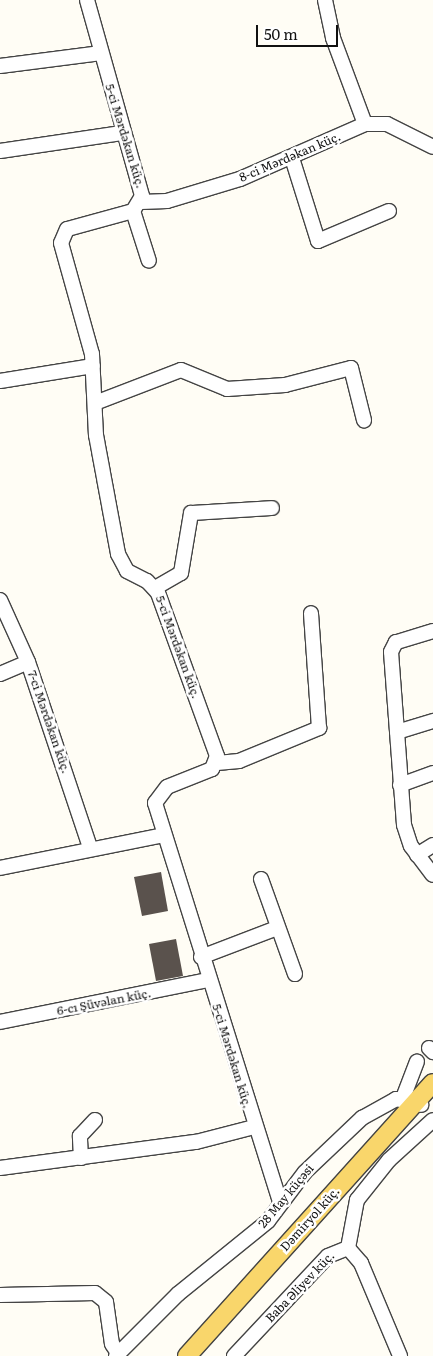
<!DOCTYPE html>
<meta charset="utf-8">
<style>
body{margin:0}
#map{position:relative;width:433px;height:1356px;overflow:hidden;background:#fffdf5;font-family:Literata,serif}
div>[style]{position:absolute}
.building>*{inset:0;background:#5a524d}
.roads{filter:drop-shadow(1px 0 #444) drop-shadow(-1px 0 #444) drop-shadow(0 1px #444) drop-shadow(0 -1px #444)}
.minor>*{height:14px;margin:-7px;padding:0 7px;transform-origin:7px;border-radius:7px;background:#fff}
.major>*{height:18px;margin:-9px;padding:0 9px;transform-origin:9px;border-radius:9px;background:#f9d66b}
span{translate:-50% -50%;white-space:nowrap;text-align:center;line-height:1.15;-webkit-text-stroke:5px #fff;paint-order:stroke}
.street-label{font-size:12px;color:#111}
.scale{position:absolute;left:256px;top:25px;width:82px;height:22px;box-sizing:border-box;border:2px solid #111;border-top:0;padding-left:6px;font-size:15px;line-height:18px;white-space:nowrap;color:#111;-webkit-text-stroke:4px #fff;paint-order:stroke}
</style>
<div id="map">
<div class="building">
<div style="clip-path:polygon(161px 872px,168px 911px,142px 916px,134px 877px)"></div>
<div style="clip-path:polygon(176px 939px,183px 976px,156px 981px,149px 944px)"></div>
</div>
<div class="roads">
<div class="minor">
<div style="left:87px;top:0;width:204px;rotate:74.3deg"></div>
<div style="left:142px;top:196px;width:17px;rotate:121deg"></div>
<div style="left:133px;top:211px;width:68px;rotate:164.7deg"></div>
<div style="left:67px;top:229px;width:15px;rotate:113deg"></div>
<div style="left:61px;top:243px;width:115px;rotate:74.4deg"></div>
<div style="left:92px;top:354px;width:81px;rotate:87.2deg"></div>
<div style="left:96px;top:435px;width:121px;rotate:79.5deg"></div>
<div style="left:118px;top:554px;width:19px;rotate:62deg"></div>
<div style="left:127px;top:571px;width:22px;rotate:27deg"></div>
<div style="left:147px;top:581px;width:16px;rotate:47deg"></div>
<div style="left:158px;top:593px;width:173px;rotate:70.1deg"></div>
<div style="left:217px;top:756px;width:14px;rotate:111deg"></div>
<div style="left:212px;top:769px;width:48px;rotate:158.2deg"></div>
<div style="left:167px;top:787px;width:20px;rotate:127deg"></div>
<div style="left:155px;top:803px;width:420px;rotate:72.6deg"></div>
<div style="left:325px;top:0;width:39px;rotate:78deg"></div>
<div style="left:333px;top:38px;width:92px;rotate:69.6deg"></div>
<div style="left:0;top:66px;width:102px;rotate:-7.3deg"></div>
<div style="left:0;top:151px;width:123px;rotate:-8.4deg"></div>
<div style="left:292px;top:158px;width:87px;rotate:72.6deg"></div>
<div style="left:318px;top:241px;width:77px;rotate:-22.9deg"></div>
<div style="left:141px;top:202px;width:26px;rotate:-2deg"></div>
<div style="left:167px;top:201px;width:76px;rotate:-16.8deg"></div>
<div style="left:240px;top:179px;width:137px;rotate:-23.7deg"></div>
<div style="left:365px;top:124px;width:22px"></div>
<div style="left:387px;top:124px;width:51px;rotate:26.6deg"></div>
<div style="left:133px;top:211px;width:52px;rotate:72.3deg"></div>
<div style="left:0;top:381px;width:94px;rotate:-9.2deg"></div>
<div style="left:95px;top:403px;width:92px;rotate:-21deg"></div>
<div style="left:181px;top:370px;width:50px;rotate:22.4deg"></div>
<div style="left:227px;top:389px;width:58px;rotate:-3.9deg"></div>
<div style="left:285px;top:385px;width:68px;rotate:-14.4deg"></div>
<div style="left:351px;top:368px;width:54px;rotate:76deg"></div>
<div style="left:155px;top:588px;width:30px;rotate:-30deg"></div>
<div style="left:181px;top:573px;width:61px;rotate:-80.5deg"></div>
<div style="left:191px;top:513px;width:81px;rotate:-3.5deg"></div>
<div style="left:0;top:600px;width:68px;rotate:65.7deg"></div>
<div style="left:28px;top:662px;width:195px;rotate:71.5deg"></div>
<div style="left:433px;top:631px;width:39px;rotate:163deg"></div>
<div style="left:396px;top:642px;width:11px;rotate:117deg"></div>
<div style="left:391px;top:652px;width:173px;rotate:85.7deg"></div>
<div style="left:404px;top:825px;width:22px;rotate:72deg"></div>
<div style="left:411px;top:846px;width:36px;rotate:53deg"></div>
<div style="left:0;top:674px;width:30px;rotate:-23deg"></div>
<div style="left:397px;top:732px;width:38px;rotate:-17deg"></div>
<div style="left:217px;top:763px;width:22px;rotate:-5deg"></div>
<div style="left:239px;top:761px;width:87px;rotate:-22.4deg"></div>
<div style="left:319px;top:728px;width:115px;rotate:-94deg"></div>
<div style="left:400px;top:785px;width:35px;rotate:-20deg"></div>
<div style="left:417px;top:855px;width:19px;rotate:-32deg"></div>
<div style="left:0;top:868px;width:166px;rotate:-11.4deg"></div>
<div style="left:261px;top:879px;width:101px;rotate:70.3deg"></div>
<div style="left:201px;top:957px;width:81px;rotate:-20.9deg"></div>
<div style="left:0;top:1022px;width:212px;rotate:-11.4deg"></div>
<div style="left:429px;top:1048px;width:6px;rotate:45deg"></div>
<div style="left:403px;top:1098px;width:39px;rotate:-69deg"></div>
<div style="left:81px;top:1158px;width:22px;rotate:-93deg"></div>
<div style="left:80px;top:1136px;width:22px;rotate:-47deg"></div>
<div style="left:0;top:1168px;width:198px;rotate:-7.6deg"></div>
<div style="left:196px;top:1142px;width:60px;rotate:-14.5deg"></div>
<div style="left:348px;top:1248px;width:49px;rotate:-79.4deg"></div>
<div style="left:357px;top:1200px;width:51px;rotate:-51.3deg"></div>
<div style="left:389px;top:1160px;width:59px;rotate:-42.3deg"></div>
<div style="left:0;top:1295px;width:95px;rotate:-1.2deg"></div>
<div style="left:95px;top:1293px;width:14px;rotate:39deg"></div>
<div style="left:106px;top:1302px;width:42px;rotate:81.9deg"></div>
<div style="left:112px;top:1344px;width:11px;rotate:56deg"></div>
<div style="left:116px;top:1356px;width:88px;rotate:-45deg"></div>
<div style="left:178px;top:1294px;width:116px;rotate:-39deg"></div>
<div style="left:268px;top:1221px;width:61px;rotate:-52.9deg"></div>
<div style="left:305px;top:1172px;width:79px;rotate:-43.5deg"></div>
<div style="left:362px;top:1118px;width:39px;rotate:-29deg"></div>
<div style="left:396px;top:1099px;width:26px;rotate:13deg"></div>
<div style="left:234px;top:1356px;width:137px;rotate:-46.8deg"></div>
<div style="left:328px;top:1256px;width:22px;rotate:-22deg"></div>
<div style="left:348px;top:1248px;width:20px;rotate:49deg"></div>
<div style="left:361px;top:1263px;width:101px;rotate:67.2deg"></div>
</div>
<div class="major">
<div style="left:187px;top:1356px;width:367px;rotate:-48deg"></div>
</div>
</div>
<div class="street-label">
<span style="left:125px;top:136px;rotate:73deg">5-ci Mərdəkan küç.</span>
<span style="left:290px;top:157px;rotate:-23deg">8-ci Mərdəkan küç.</span>
<span style="left:178px;top:647px;rotate:70deg">5-ci Mərdəkan küç.</span>
<span style="left:49px;top:722px;rotate:71deg">7-ci Mərdəkan küç.</span>
<span style="left:104px;top:1002px;rotate:-11deg">6-cı Şüvəlan küç.</span>
<span style="left:232px;top:1056px;rotate:73deg">5-ci Mərdəkan küç.</span>
<span style="left:286px;top:1196px;rotate:-50deg">28 May küçəsi</span>
<span style="left:310px;top:1219px;rotate:-48deg">Dəmiryol küç.</span>
<span style="left:300px;top:1287px;rotate:-46deg">Baba Əliyev küç.</span>
</div>
<div class="scale">50 m</div>
</div>
